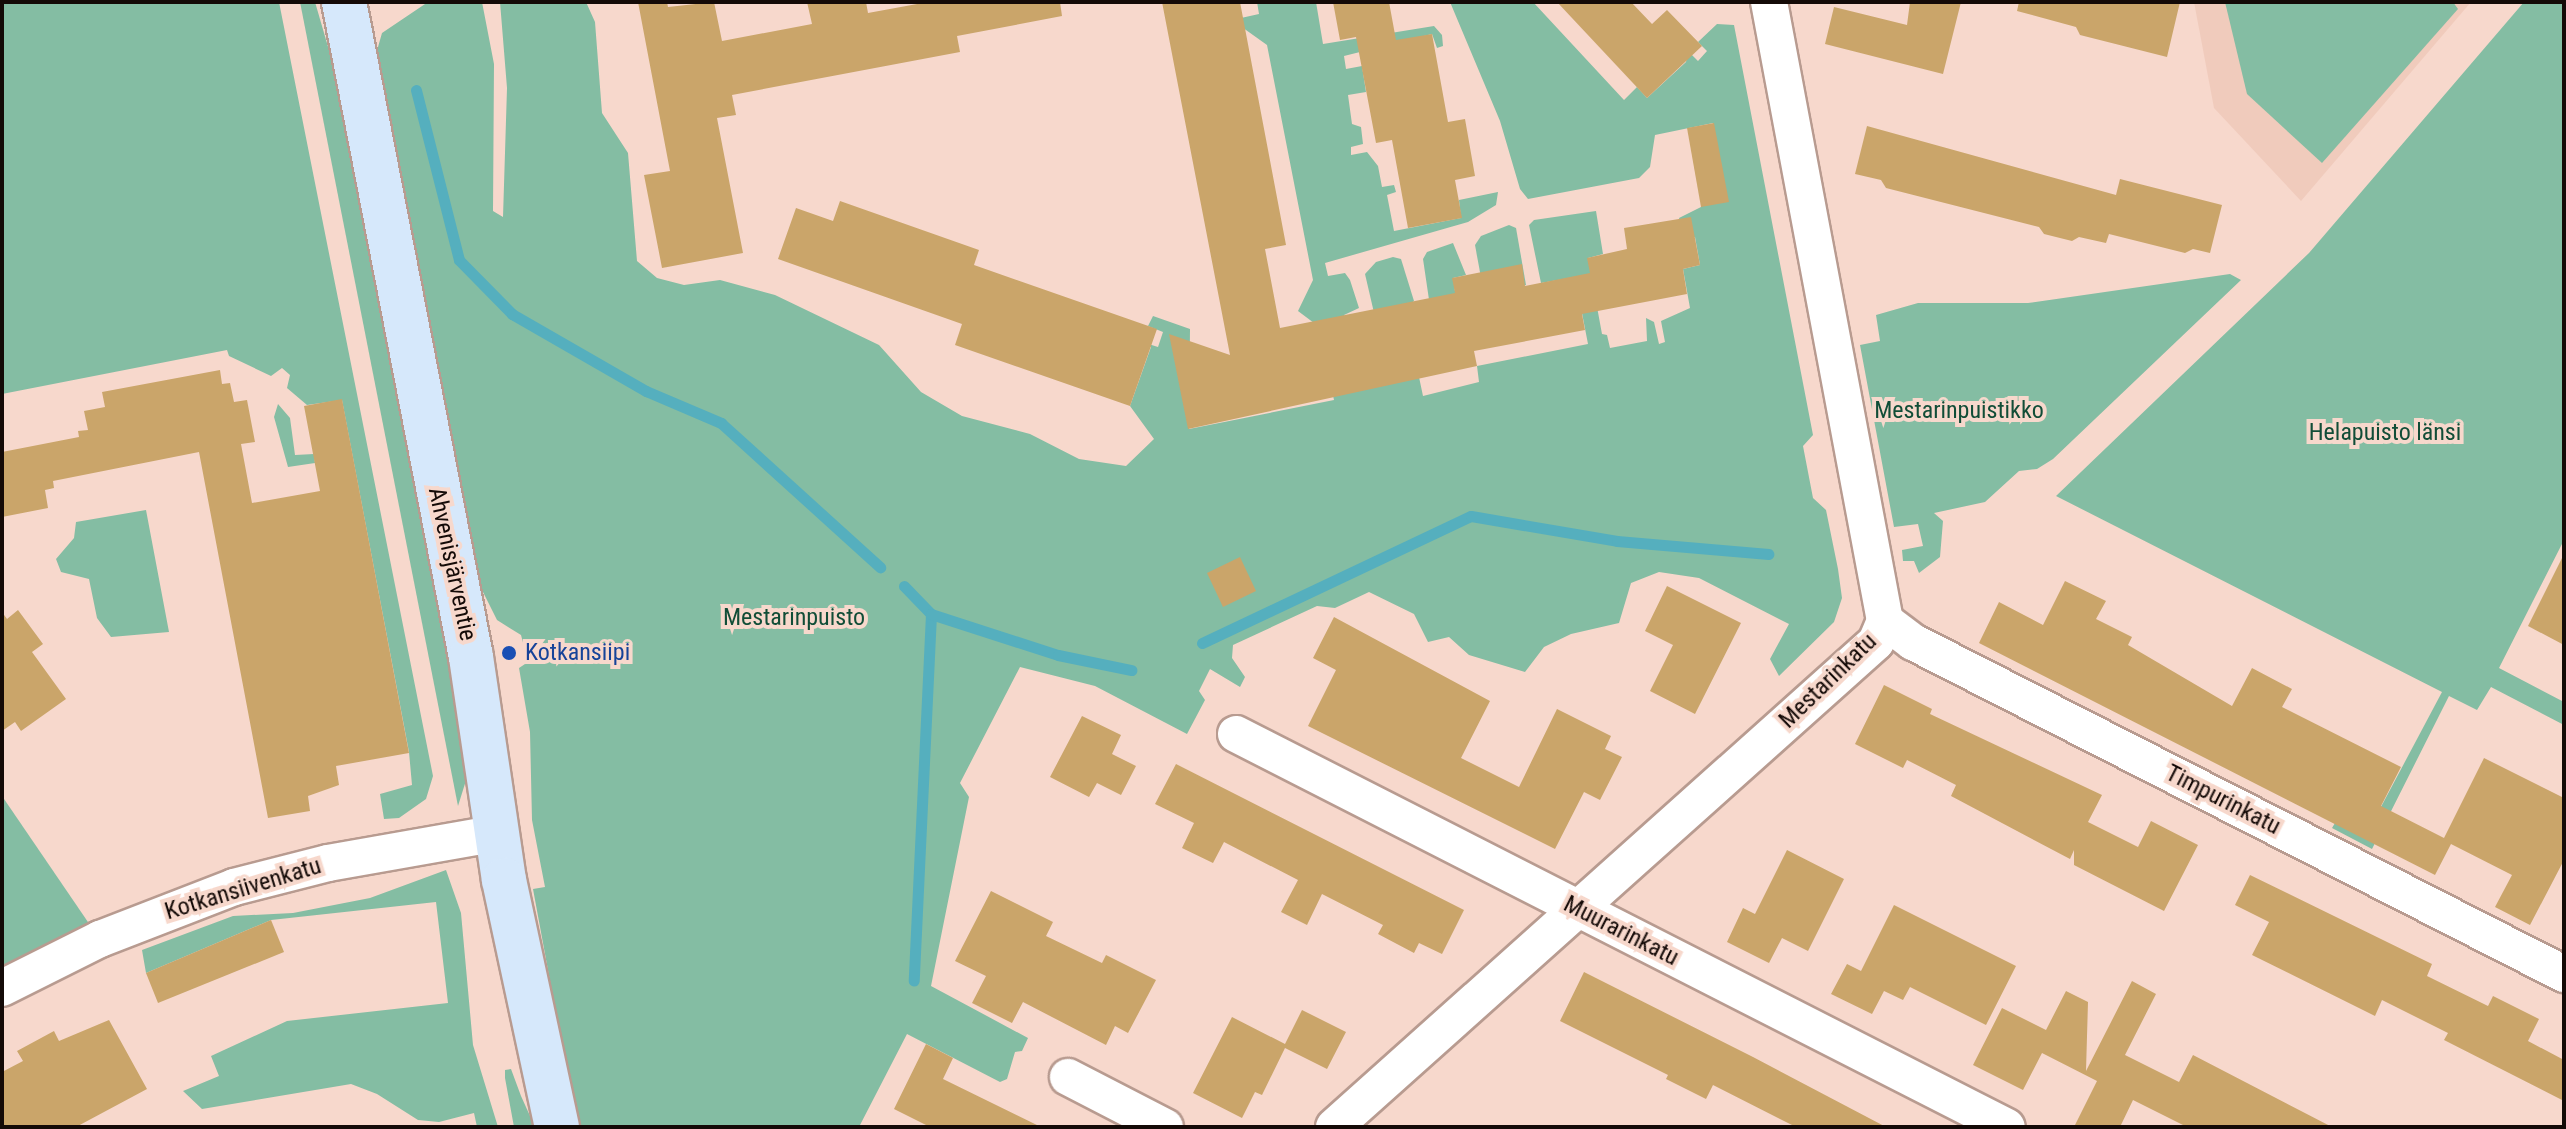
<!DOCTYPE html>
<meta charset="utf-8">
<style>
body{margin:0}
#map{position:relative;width:2566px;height:1129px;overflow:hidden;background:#f7d8cc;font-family:"Roboto Condensed",sans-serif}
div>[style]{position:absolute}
.built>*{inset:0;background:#f0cbbc}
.green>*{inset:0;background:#84bda3}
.stream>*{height:11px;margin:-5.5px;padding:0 5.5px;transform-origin:5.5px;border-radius:5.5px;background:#55afbe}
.building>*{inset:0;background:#caa56a}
.roads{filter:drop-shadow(2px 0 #b89b90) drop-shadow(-2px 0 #b89b90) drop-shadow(0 2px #b89b90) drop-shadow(0 -2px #b89b90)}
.minor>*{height:36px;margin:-18px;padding:0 18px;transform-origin:18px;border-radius:18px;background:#fff}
.major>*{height:44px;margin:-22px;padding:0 22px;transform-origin:22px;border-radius:22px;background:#d6e8fb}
.dots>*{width:22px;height:22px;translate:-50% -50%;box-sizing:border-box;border:4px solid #f7d8cc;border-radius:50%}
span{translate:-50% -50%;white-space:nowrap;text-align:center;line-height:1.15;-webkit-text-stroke:8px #f7d8cc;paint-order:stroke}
.park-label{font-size:24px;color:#114d37}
.street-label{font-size:24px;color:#140a07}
.transit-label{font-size:24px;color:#164399}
.left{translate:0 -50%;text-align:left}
.frame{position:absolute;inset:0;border:4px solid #140a07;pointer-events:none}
</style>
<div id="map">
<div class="built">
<div style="clip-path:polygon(2194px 2px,2471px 2px,2301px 201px,2214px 108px)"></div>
</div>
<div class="green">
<div style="clip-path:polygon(2px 2px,279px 2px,433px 776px,426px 799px,399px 818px,384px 819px,380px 794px,412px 785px,409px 752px,342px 400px,307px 405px,287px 388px,290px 375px,282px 368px,271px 376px,229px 356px,227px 350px,2px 394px)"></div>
<div style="clip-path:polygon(300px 2px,315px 2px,331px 57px,388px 346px,457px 701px,468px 774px,458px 806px)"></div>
<div style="clip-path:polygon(428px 2px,482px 2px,494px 64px,493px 211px,503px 217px,507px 88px,500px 2px,586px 2px,595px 22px,602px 113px,628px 153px,637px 261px,657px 278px,684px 285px,720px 280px,775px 295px,879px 345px,921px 392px,962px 416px,1030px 434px,1079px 459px,1126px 466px,1154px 439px,1130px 406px,1151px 347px,1142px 342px,1158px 347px,1163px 332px,1148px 326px,1153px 316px,1190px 329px,1189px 429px,1334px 400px,1318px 326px,1298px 311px,1313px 280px,1267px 45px,1232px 20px,1259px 14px,1257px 2px,1316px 2px,1323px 44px,1434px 26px,1442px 35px,1443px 46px,1437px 48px,1432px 34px,1344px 56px,1346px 69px,1362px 66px,1366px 92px,1348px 95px,1352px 124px,1361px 127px,1363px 144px,1351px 147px,1351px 155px,1367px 152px,1378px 166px,1382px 187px,1394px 185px,1396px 192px,1387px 195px,1394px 231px,1461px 218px,1459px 200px,1498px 192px,1496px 205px,1468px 222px,1325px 263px,1328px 276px,1345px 273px,1350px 280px,1359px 308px,1344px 315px,1347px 328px,1419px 377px,1423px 396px,1479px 382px,1477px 366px,1588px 344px,1575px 277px,1541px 283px,1529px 225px,1534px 220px,1596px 211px,1603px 254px,1588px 258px,1602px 334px,1607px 335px,1610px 348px,1647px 341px,1646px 318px,1654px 322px,1659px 344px,1665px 342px,1661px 321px,1690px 308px,1683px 269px,1700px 265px,1695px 237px,1668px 242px,1682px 231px,1679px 218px,1701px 207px,1713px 123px,1655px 135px,1650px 167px,1639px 178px,1528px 199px,1520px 189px,1500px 121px,1450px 2px,1533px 2px,1624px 100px,1637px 87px,1647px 98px,1686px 62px,1688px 51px,1698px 61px,1707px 51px,1698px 42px,1717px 24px,1734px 25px,1813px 435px,1803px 446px,1813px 498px,1826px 510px,1838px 569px,1842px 598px,1834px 622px,1779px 676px,1770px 659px,1789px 624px,1699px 578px,1659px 572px,1631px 583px,1619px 623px,1571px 634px,1544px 647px,1525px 672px,1469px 655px,1449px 637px,1428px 642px,1414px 614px,1369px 592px,1335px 608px,1317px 606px,1233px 645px,1232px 658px,1245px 677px,1240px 687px,1210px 669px,1199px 691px,1205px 700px,1187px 734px,1095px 686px,1020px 667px,960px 783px,969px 797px,931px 986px,1028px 1038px,1022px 1051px,1015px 1052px,1007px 1079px,1000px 1082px,907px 1034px,859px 1127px,577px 1127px,533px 889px,545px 887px,532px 820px,530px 732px,519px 668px,528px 662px,521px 635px,497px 620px,471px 568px,376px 54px,382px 33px)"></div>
<div style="clip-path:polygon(2225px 2px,2453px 2px,2458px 9px,2322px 163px,2247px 94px)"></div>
<div style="clip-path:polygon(2524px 2px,2564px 2px,2564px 540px,2499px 668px,2564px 702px,2564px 725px,2491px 687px,2477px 710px,2449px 696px,2372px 849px,2332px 828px,2335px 823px,2365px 837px,2442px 692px,2056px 496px,2309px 253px)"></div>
<div style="clip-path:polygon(1509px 225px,1516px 228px,1526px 285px,1484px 294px,1475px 245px,1481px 236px)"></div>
<div style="clip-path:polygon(1453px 243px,1466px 275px,1453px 278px,1455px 291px,1468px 288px,1432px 320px,1423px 259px,1427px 252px)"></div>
<div style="clip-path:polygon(1393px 257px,1401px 259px,1414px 301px,1378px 330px,1365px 274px,1376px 262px)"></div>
<div style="clip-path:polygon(2230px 274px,2241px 280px,2053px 459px,2037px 469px,2019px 471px,1985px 502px,1934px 513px,1943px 521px,1940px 557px,1919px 573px,1914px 561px,1903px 561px,1902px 550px,1923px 546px,1918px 524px,1894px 527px,1860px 345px,1880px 341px,1876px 315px,1918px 303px,2028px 303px)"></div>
<div style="clip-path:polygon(278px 404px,290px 418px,295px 455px,314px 454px,315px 463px,288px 467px,274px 417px)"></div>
<div style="clip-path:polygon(146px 510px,169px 632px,111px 637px,97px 618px,89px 579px,61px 572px,56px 559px,74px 538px,76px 522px)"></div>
<div style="clip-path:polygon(2px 796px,90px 925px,2px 971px)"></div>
<div style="clip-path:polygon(446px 870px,461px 913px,473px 1045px,498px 1127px,477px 1127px,474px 1113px,439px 1122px,418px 1120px,377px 1094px,351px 1084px,202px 1109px,183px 1091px,219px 1076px,211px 1056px,287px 1021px,448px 1003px,436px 902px,271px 920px,146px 973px,142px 950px,233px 916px,293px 913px,370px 898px)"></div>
<div style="clip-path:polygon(511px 1069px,521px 1096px,535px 1127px,514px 1127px,505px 1078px,505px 1070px)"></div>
</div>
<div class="stream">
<div style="left:416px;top:90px;width:175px;rotate:75.8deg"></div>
<div style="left:459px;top:260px;width:76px;rotate:45.5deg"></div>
<div style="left:512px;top:314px;width:155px;rotate:29.9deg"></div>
<div style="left:646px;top:391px;width:82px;rotate:23.1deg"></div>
<div style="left:721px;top:423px;width:215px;rotate:42.2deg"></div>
<div style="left:904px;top:586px;width:39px;rotate:46deg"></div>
<div style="left:931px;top:614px;width:367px;rotate:92.7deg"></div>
<div style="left:931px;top:614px;width:133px;rotate:17.9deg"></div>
<div style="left:1058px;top:655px;width:75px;rotate:11.6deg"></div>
<div style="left:1202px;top:643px;width:297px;rotate:-25.3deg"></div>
<div style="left:1471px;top:516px;width:148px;rotate:9.7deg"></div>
<div style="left:1617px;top:541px;width:152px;rotate:4.9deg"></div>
</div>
<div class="building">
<div style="clip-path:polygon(638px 2px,667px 2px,668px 7px,714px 2px,722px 41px,812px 24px,807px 2px,866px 2px,868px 13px,928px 2px,1060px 2px,1062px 16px,957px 36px,960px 52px,732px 95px,736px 115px,717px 118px,743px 253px,662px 268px,644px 175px,670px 171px)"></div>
<div style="clip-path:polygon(1162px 2px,1240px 2px,1286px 245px,1265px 249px,1280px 328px,1455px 293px,1452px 278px,1522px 264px,1525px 286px,1590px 273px,1587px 258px,1627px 249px,1624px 228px,1691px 217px,1700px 265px,1683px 269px,1687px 294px,1582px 314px,1585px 330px,1474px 351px,1477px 366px,1188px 429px,1169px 334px,1230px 355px)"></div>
<div style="clip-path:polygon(1333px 2px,1389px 2px,1396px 40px,1432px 34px,1448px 122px,1465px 119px,1475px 176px,1455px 180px,1462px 218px,1408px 228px,1392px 140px,1376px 143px,1356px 37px,1340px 40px)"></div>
<div style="clip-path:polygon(1557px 2px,1631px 2px,1652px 24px,1667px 10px,1702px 46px,1647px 98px)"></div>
<div style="clip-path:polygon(1910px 2px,1961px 2px,1943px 74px,1825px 44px,1834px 7px,1907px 25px)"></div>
<div style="clip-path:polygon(2019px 2px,2180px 2px,2167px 57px,2080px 35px,2076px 27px,2017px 11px)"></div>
<div style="clip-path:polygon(1714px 123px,1729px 202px,1701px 207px,1687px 128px)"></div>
<div style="clip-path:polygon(1867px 126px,2116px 195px,2120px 179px,2222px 205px,2210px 253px,2193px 249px,2185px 253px,2109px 234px,2106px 243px,2079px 237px,2072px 241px,2044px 234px,2039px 227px,1886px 188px,1881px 180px,1855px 174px)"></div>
<div style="clip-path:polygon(840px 201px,979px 250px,974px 265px,1157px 329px,1130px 406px,955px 345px,962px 324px,778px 259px,796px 208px,833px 221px)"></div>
<div style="clip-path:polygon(220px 370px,222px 384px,230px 383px,234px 402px,247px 400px,255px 442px,241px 444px,252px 503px,320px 491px,304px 406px,342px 399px,409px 753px,336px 766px,339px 785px,308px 796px,310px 811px,268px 818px,199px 452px,53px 481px,54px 488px,45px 490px,48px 508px,2px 517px,2px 452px,79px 437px,78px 431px,88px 430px,84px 411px,105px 407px,102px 392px)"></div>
<div style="clip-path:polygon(2564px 554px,2564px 645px,2528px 626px)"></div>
<div style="clip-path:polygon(1240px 557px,1256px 591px,1223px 607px,1207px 573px)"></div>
<div style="clip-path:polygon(2065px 581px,2106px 601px,2096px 619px,2132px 637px,2128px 645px,2232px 706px,2252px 668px,2292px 689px,2282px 707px,2401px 767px,2381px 806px,2444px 838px,2484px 758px,2564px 798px,2564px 860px,2530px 925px,2495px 907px,2512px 875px,2451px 844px,2435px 875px,1979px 643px,1999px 602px,2043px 625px)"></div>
<div style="clip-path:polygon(1667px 586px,1741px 623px,1695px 714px,1650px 691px,1673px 645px,1645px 631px)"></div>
<div style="clip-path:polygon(18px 610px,43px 644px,32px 652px,66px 699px,21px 731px,15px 722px,2px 731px,2px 612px,7px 619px)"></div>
<div style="clip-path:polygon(1334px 617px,1490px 701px,1461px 758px,1519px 787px,1557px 709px,1611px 736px,1605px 749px,1622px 757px,1600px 800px,1584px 792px,1555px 849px,1308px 726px,1336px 670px,1313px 658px)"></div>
<div style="clip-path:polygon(1884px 685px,1932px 709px,1930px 714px,2102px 795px,2088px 822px,2138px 847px,2151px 821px,2198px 845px,2164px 911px,2074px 865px,2074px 850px,2070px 859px,1951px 796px,1956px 785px,1907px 760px,1903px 768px,1855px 744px)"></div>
<div style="clip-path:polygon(1082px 716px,1121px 735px,1112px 754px,1136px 766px,1121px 795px,1097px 783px,1089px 797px,1050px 777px)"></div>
<div style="clip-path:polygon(1176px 764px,1464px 910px,1442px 954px,1419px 943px,1414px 953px,1378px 934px,1383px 925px,1322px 894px,1307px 925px,1281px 912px,1298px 880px,1224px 842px,1213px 863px,1182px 848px,1194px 823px,1155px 804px)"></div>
<div style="clip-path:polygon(1787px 850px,1844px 879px,1808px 951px,1782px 938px,1769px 963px,1727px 942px,1743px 908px,1755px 914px)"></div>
<div style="clip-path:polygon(2250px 875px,2432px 964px,2427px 976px,2488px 1006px,2493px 996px,2539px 1019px,2528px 1041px,2564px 1060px,2564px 1101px,2444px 1040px,2448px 1033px,2382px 1000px,2375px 1016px,2252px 955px,2269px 922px,2235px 905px)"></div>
<div style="clip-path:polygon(991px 891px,1053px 922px,1046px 936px,1102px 963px,1106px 955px,1156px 980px,1128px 1033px,1115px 1026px,1106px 1045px,1023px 1002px,1012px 1023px,972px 1003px,986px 976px,955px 961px)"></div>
<div style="clip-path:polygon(1894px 905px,2016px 966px,1986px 1025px,1910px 987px,1903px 1000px,1884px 991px,1872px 1014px,1831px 994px,1847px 964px,1861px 971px)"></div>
<div style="clip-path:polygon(271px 920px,284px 952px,158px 1003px,146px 973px)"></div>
<div style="clip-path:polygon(1584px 972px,1753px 1057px,1886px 1127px,1796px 1127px,1713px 1085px,1706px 1099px,1666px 1079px,1668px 1075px,1560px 1021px)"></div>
<div style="clip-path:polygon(2132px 981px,2156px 994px,2125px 1055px,2179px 1082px,2193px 1055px,2332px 1127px,2187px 1127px,2133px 1100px,2120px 1127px,2074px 1127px,2097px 1081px,2042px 1053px,2023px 1090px,1973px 1065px,2002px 1008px,2046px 1030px,2066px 991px,2088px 1002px,2086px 1071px)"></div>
<div style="clip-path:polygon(1302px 1010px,1346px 1032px,1327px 1069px,1285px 1048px,1262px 1095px,1255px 1092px,1242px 1118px,1193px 1093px,1232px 1017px,1285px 1044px)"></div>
<div style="clip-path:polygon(109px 1020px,147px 1089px,76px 1127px,2px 1127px,2px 1072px,23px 1061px,17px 1051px,54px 1031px,59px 1041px)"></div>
<div style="clip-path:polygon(926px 1044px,953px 1058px,943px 1079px,1041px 1127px,930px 1127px,894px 1109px)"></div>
</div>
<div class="roads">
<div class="minor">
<div style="left:1885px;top:621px;width:35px;rotate:37deg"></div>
<div style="left:1913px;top:642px;width:731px;rotate:27.02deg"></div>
<div style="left:1236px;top:734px;width:865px;rotate:27.01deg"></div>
<div style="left:2px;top:988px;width:110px;rotate:-26.6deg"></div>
<div style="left:100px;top:939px;width:144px;rotate:-21.2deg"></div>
<div style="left:234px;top:887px;width:97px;rotate:-14.3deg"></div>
<div style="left:328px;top:863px;width:173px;rotate:-10deg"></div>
<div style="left:1068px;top:1077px;width:109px;rotate:27.3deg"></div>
<div style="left:1334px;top:1127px;width:727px;rotate:-41.82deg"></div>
<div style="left:1876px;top:642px;width:23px;rotate:-67deg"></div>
<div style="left:1885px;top:621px;width:630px;rotate:-100.61deg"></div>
</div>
<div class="major">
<div style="left:344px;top:2px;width:667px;rotate:79.03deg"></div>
<div style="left:471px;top:657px;width:225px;rotate:81.6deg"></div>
<div style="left:504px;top:880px;width:253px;rotate:77.9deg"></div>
</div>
</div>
<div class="dots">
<div style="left:509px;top:653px;background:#1a4fb4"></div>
</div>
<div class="park-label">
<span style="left:1959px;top:411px">Mestarinpuistikko</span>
<span style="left:2385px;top:433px">Helapuisto länsi</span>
<span style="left:794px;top:618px">Mestarinpuisto</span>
</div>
<div class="street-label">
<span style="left:452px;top:564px;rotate:78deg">Ahvenisjärventie</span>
<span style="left:1828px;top:681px;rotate:-44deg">Mestarinkatu</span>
<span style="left:2223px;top:800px;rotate:27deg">Timpurinkatu</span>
<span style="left:243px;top:889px;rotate:-17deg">Kotkansiivenkatu</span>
<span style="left:1621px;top:931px;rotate:27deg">Muurarinkatu</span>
</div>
<div class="transit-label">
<span class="left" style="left:525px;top:653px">Kotkansiipi</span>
</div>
<div class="frame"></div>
</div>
